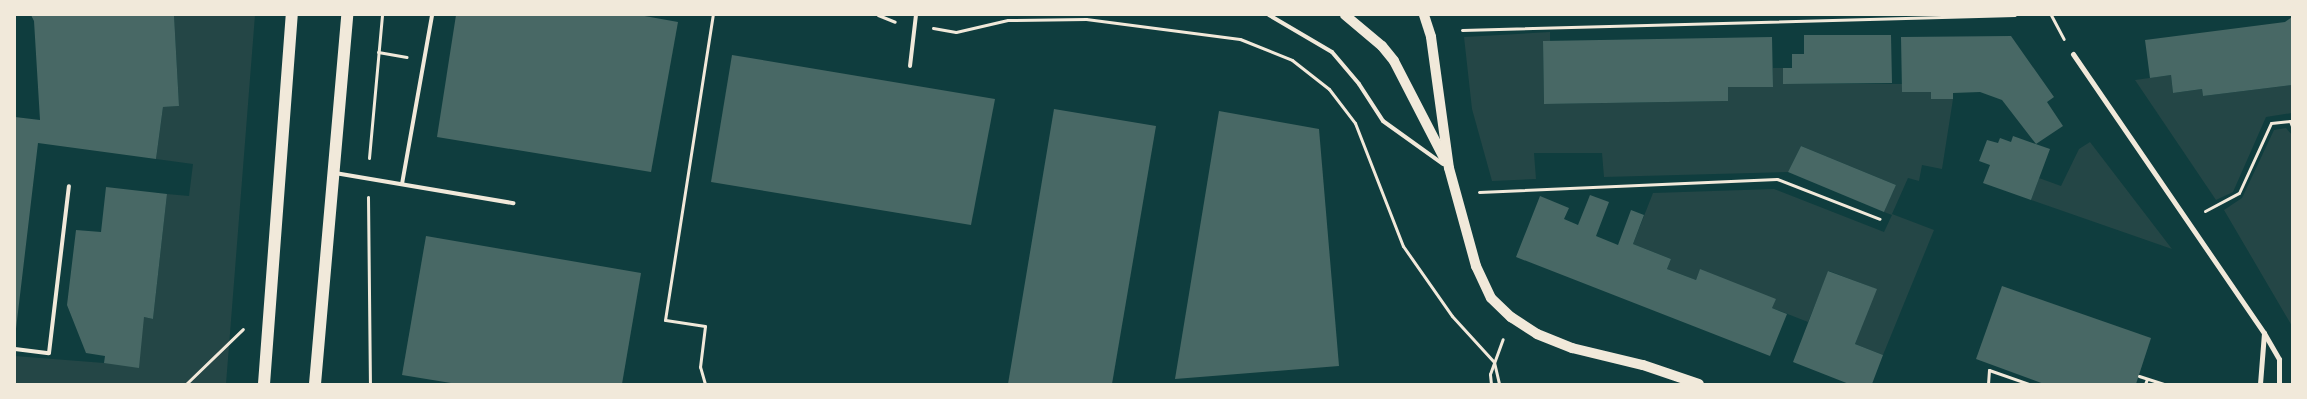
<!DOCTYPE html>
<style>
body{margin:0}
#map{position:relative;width:2307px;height:399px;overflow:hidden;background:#0f3d3e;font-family:"PT Sans",sans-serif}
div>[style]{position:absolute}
.green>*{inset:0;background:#244646}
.building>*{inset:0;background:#486865}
.path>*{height:3px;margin:-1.5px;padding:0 1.5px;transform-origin:1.5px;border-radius:1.5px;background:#f1e9da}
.service>*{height:4px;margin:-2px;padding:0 2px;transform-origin:2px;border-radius:2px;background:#f1e9da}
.minor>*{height:5px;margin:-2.5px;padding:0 2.5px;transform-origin:2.5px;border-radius:2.5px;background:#f1e9da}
.secondary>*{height:10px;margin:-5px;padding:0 5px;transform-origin:5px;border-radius:5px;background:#f1e9da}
.primary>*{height:12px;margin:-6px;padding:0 6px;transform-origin:6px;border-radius:6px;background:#f1e9da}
span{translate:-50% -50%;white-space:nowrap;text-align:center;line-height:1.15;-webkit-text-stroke:5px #f1e9da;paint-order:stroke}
.frame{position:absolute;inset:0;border:16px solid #f1e9da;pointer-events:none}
</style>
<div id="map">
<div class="green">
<div style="clip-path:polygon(174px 15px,255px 15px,226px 384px,15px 384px,15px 356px,104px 363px,144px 317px,153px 319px,167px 194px,189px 196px,193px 164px,156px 159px,163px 107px,179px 106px)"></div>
<div style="clip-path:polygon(1550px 32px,1550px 41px,1543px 41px,1544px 104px,1728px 101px,1728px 87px,1773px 87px,1773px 68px,1783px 68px,1783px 84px,1902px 84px,1902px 92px,1931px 92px,1932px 99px,1953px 99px,1942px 169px,1922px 165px,1919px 181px,1908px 178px,1892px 214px,1934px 230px,1883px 355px,1855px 344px,1876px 289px,1829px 271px,1808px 322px,1772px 308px,1700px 270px,1696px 280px,1667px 269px,1671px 259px,1633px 244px,1653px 193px,1774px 189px,1884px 232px,1892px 215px,1884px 212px,1896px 185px,1801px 146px,1788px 172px,1604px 177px,1602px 153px,1534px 153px,1536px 179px,1492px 181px,1472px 109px,1464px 37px)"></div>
<div style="clip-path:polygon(2171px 75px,2173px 93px,2202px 89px,2203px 96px,2292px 85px,2292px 113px,2266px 117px,2233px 192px,2216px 200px,2135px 80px)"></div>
<div style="clip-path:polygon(2286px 128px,2292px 135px,2292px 326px,2224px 210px,2242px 198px,2274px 130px)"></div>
<div style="clip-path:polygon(2090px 142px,2172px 249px,2031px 200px,2039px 178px,2061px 186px,2079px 149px)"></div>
</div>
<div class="building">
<div style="clip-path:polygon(31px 15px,174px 15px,179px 106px,163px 107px,156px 159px,38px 143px,16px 329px,15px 117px,40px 120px,34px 21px)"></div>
<div style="clip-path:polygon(456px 15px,639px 15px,678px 22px,651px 172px,437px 137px)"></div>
<div style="clip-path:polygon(2292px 17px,2292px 85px,2203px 96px,2202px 89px,2173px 93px,2171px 75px,2150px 78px,2145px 40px,2285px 22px)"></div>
<div style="clip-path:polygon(1804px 35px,1891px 35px,1892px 83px,1783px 84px,1783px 68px,1792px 68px,1792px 54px,1804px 54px)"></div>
<div style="clip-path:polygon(2011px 36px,2054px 97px,2047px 102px,2063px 126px,2036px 144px,2002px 100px,1980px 92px,1953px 93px,1953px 99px,1931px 99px,1931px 92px,1902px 92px,1901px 37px)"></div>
<div style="clip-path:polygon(1772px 37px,1773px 87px,1728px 87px,1728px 101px,1544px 104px,1543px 41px)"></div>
<div style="clip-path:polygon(732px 55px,995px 99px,971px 225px,711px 182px)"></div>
<div style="clip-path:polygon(1054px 109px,1156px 126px,1112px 384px,1008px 384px)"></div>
<div style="clip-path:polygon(1219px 111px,1319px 129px,1339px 366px,1175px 379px)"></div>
<div style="clip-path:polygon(2013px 136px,2050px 149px,2031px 200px,1983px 183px,1990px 165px,1979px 161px,1987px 140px,1998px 143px,2000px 138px,2011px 142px)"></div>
<div style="clip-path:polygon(1801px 146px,1896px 185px,1884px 212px,1788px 172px)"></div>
<div style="clip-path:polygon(106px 187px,167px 194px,153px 319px,144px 317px,139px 368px,104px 363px,105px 356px,86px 353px,67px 305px,76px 230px,101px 232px)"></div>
<div style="clip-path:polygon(1590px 195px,1609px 202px,1596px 236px,1618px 245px,1631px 210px,1644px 215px,1633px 244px,1671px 259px,1667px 269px,1696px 280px,1700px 269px,1776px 299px,1772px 308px,1787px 314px,1770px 356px,1516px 257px,1540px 196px,1569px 208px,1564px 219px,1578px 225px)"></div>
<div style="clip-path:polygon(426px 236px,641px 273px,622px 384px,457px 384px,402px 375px)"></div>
<div style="clip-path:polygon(1828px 271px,1877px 289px,1855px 344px,1883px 355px,1872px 384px,1849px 384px,1793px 362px)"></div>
<div style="clip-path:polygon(2002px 286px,2151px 338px,2136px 384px,2044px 384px,1976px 359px)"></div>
</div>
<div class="path">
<div style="left:878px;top:15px;width:18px;rotate:22deg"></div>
<div style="left:2051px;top:15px;width:27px;rotate:62deg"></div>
<div style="left:933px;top:28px;width:23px;rotate:10deg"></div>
<div style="left:956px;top:32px;width:53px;rotate:-13deg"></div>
<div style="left:1008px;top:20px;width:78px;rotate:-0.7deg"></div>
<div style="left:1086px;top:19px;width:155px;rotate:7.4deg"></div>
<div style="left:1240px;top:39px;width:56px;rotate:22deg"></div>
<div style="left:1292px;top:60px;width:47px;rotate:38.1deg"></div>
<div style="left:1329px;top:89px;width:43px;rotate:52.6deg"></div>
<div style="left:1355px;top:123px;width:132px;rotate:68.7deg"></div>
<div style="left:1403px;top:246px;width:85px;rotate:55deg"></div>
<div style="left:1452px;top:316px;width:62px;rotate:47.6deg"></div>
<div style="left:1494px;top:362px;width:23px;rotate:77deg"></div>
<div style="left:1462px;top:30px;width:553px;rotate:-1.55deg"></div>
<div style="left:378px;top:52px;width:29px;rotate:10deg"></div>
<div style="left:369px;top:158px;width:144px;rotate:-84.8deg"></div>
<div style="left:1479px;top:192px;width:298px;rotate:-2.5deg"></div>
<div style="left:1777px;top:179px;width:110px;rotate:21.2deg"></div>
<div style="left:368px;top:197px;width:187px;rotate:89.4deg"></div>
<div style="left:2205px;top:211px;width:38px;rotate:-28deg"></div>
<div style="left:2239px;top:193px;width:77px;rotate:-65.4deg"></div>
<div style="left:2271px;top:123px;width:19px;rotate:-6deg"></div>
<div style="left:2290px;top:121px;width:5px;rotate:68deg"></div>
<div style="left:2139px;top:376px;width:26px;rotate:18deg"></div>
<div style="left:186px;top:384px;width:79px;rotate:-44deg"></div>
<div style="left:705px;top:384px;width:18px;rotate:-106deg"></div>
<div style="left:700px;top:367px;width:41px;rotate:-83deg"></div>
<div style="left:705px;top:326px;width:40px;rotate:-171.5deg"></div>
<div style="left:665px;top:320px;width:309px;rotate:-81.1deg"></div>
<div style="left:1491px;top:384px;width:10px;rotate:-96deg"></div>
<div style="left:1490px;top:374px;width:37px;rotate:-70deg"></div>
<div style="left:1988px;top:384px;width:14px;rotate:-86deg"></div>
<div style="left:1989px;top:370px;width:42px;rotate:19.3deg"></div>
<div style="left:2145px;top:384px;width:5px;rotate:-68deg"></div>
</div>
<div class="service">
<div style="left:1269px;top:15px;width:73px;rotate:30.4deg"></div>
<div style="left:1332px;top:52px;width:42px;rotate:49.8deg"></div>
<div style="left:1359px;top:84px;width:44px;rotate:57deg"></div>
<div style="left:1383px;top:121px;width:74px;rotate:35.6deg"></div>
<div style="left:910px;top:66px;width:51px;rotate:-83.3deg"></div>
<div style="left:335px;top:173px;width:181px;rotate:9.6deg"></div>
<div style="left:402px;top:184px;width:172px;rotate:-79.9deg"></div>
<div style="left:15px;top:349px;width:34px;rotate:7deg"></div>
<div style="left:49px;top:353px;width:168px;rotate:-83.2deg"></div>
</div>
<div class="minor">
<div style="left:2073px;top:54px;width:338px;rotate:55.6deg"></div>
<div style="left:2264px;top:333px;width:51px;rotate:94.5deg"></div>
<div style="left:2264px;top:333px;width:30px;rotate:60deg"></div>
<div style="left:2279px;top:359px;width:25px;rotate:90deg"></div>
</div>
<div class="secondary">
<div style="left:1345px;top:15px;width:48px;rotate:40deg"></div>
<div style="left:1382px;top:46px;width:19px;rotate:51deg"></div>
<div style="left:1394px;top:61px;width:111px;rotate:62.7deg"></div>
<div style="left:1424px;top:15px;width:23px;rotate:72deg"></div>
<div style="left:1431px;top:37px;width:132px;rotate:82.2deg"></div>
<div style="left:1449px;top:168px;width:102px;rotate:74.6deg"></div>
<div style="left:1476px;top:266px;width:35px;rotate:65deg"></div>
<div style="left:1491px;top:298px;width:28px;rotate:44deg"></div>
<div style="left:1511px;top:317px;width:31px;rotate:33deg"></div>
<div style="left:1537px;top:334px;width:38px;rotate:22deg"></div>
<div style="left:1572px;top:348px;width:73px;rotate:13.5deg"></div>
<div style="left:1643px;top:365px;width:59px;rotate:18.7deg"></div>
</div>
<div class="primary">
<div style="left:264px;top:384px;width:370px;rotate:-85.7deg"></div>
<div style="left:315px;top:384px;width:370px;rotate:-85deg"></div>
</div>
<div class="frame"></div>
</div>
